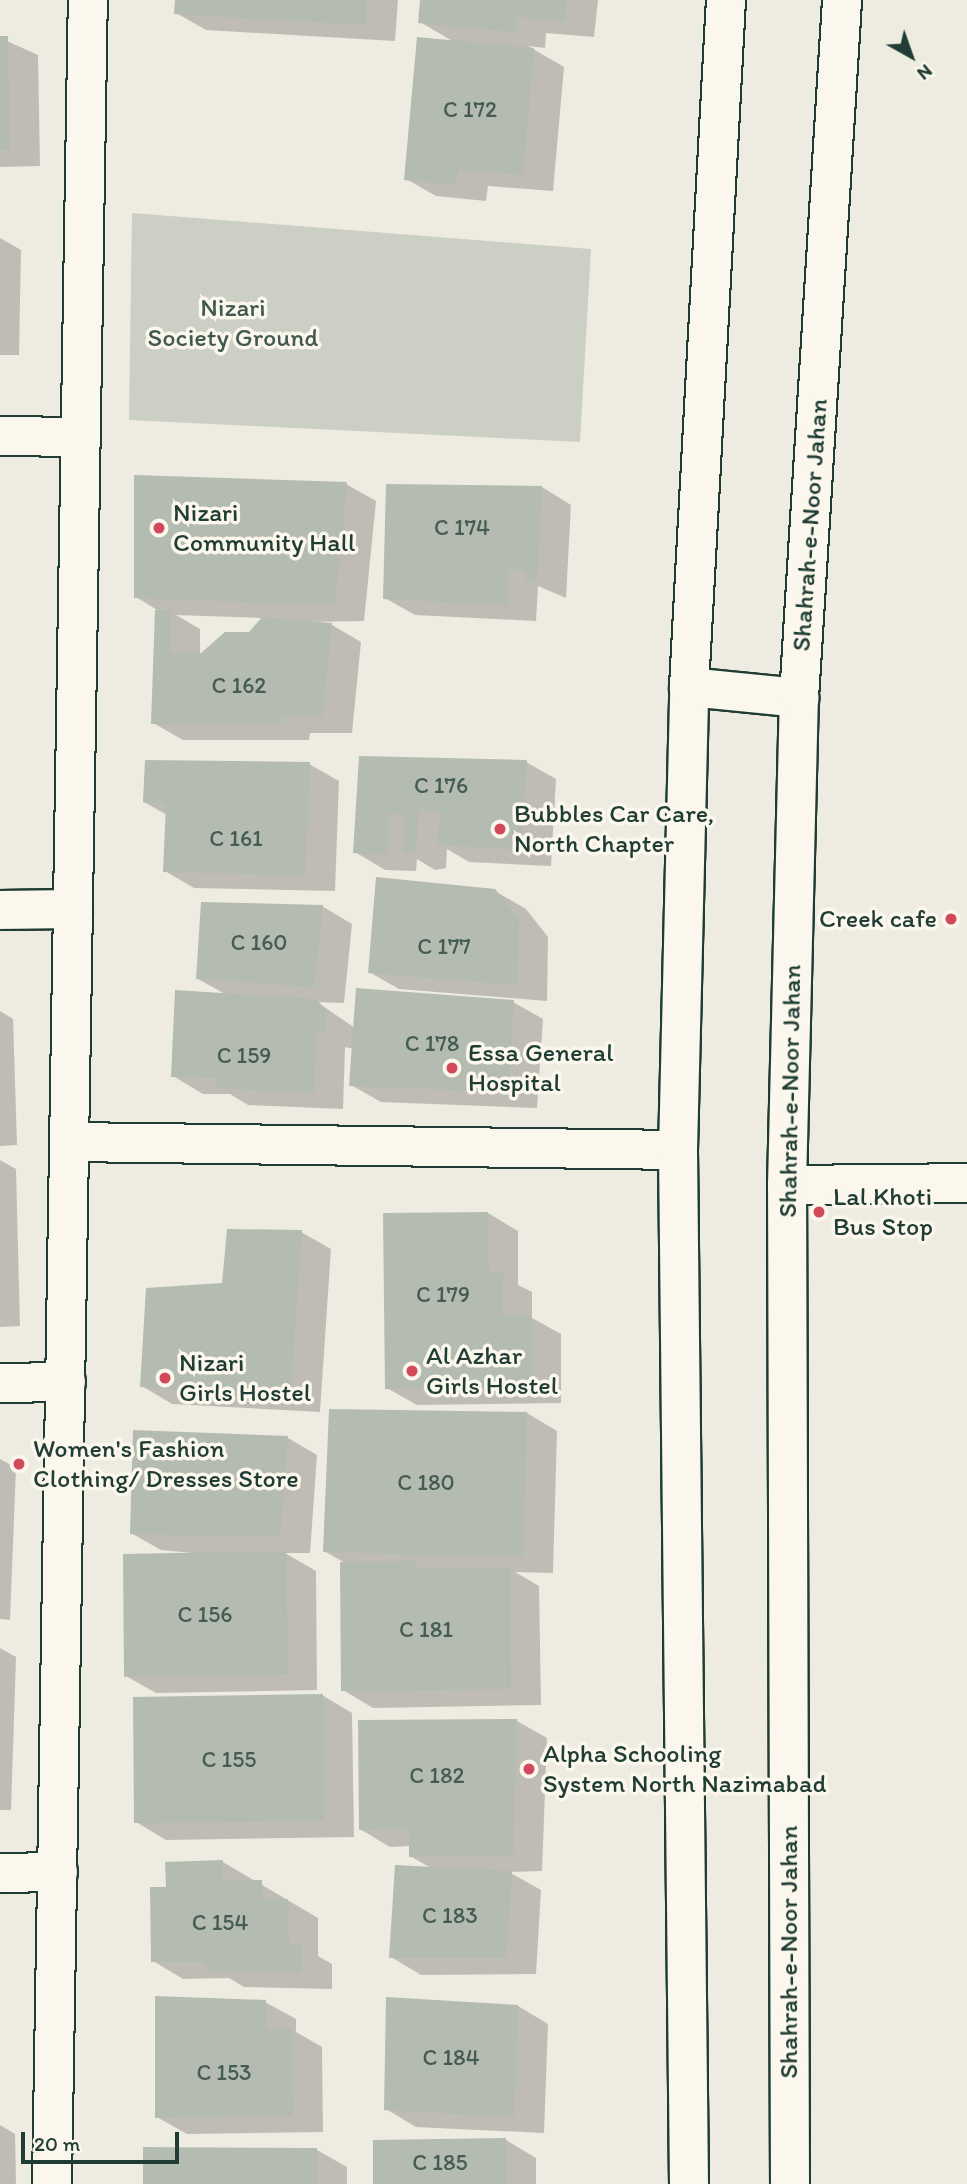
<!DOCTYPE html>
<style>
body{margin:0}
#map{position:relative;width:967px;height:2184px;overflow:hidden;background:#eeece1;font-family:Itim,sans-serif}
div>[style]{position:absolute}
.green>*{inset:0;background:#cbcfc4}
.shadow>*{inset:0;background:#0003}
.building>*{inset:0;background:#b4bbb0}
.roads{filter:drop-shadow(2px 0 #1f3d34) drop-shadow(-2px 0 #1f3d34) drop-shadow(0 2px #1f3d34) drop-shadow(0 -2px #1f3d34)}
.street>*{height:38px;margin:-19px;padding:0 19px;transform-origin:19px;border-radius:19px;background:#fbf7ec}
.secondary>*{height:38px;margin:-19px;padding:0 19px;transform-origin:19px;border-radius:19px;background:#fbf7ec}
.dots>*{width:19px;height:19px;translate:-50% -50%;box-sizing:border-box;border:4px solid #fbf7ec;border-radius:50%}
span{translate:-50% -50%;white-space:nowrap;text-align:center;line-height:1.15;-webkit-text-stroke:7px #fbf7ec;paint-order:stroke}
.number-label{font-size:23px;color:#445c53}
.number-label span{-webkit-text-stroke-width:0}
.park-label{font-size:26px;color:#415a51}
.poi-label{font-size:26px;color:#1f3d34}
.left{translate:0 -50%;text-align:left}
.right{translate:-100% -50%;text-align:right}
.street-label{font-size:26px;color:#1f3d34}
.north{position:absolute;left:876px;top:21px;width:70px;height:70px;-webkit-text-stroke:5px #fbf7ec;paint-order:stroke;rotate:140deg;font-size:19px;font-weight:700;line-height:28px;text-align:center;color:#1f3d34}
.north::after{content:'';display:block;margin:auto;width:24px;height:32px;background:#1f3d34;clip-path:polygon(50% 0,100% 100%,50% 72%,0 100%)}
.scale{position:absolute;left:21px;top:2132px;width:158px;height:32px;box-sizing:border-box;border:4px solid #1f3d34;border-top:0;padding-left:9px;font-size:21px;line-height:24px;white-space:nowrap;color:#1f3d34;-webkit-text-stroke:5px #fbf7ec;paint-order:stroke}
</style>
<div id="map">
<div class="green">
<div style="clip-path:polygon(132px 213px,591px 249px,580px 442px,129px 420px)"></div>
</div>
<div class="shadow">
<div style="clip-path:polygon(176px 0,398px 0,395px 41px,206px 30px,176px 13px)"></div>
<div style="clip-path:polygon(421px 0,598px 0,594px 37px,546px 33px,545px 48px,528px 46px,564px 67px,553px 191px,488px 186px,486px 201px,436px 196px,406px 179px,454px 42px,420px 22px)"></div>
<div style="clip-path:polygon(0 38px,38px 55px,40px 166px,0 167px)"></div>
<div style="clip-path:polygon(0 238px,21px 250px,19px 355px,0 355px)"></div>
<div style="clip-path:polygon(evenodd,346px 484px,376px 501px,364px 621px,301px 622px,332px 625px,361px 642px,352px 733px,310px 733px,309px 740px,183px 740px,153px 723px,157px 610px,136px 597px,346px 484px,176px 615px,264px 618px,250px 633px,200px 657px,200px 629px,176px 615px)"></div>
<div style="clip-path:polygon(542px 487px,571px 505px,566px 598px,538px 586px,536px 621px,415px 615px,385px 598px)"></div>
<div style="clip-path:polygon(361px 758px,526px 762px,556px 779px,551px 866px,469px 862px,447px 849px,446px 868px,435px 870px,417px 859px,416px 871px,385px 870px,355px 852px)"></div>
<div style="clip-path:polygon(309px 764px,339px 781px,335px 891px,194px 888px,165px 871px,167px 815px,144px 802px)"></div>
<div style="clip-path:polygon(495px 891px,526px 909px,548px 937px,547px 1001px,399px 989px,369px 972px)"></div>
<div style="clip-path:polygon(322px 906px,352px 924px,344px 1003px,317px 1002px,355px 1028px,513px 1002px,543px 1019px,537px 1108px,381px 1102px,351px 1085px,354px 1049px,345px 1047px,343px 1109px,248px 1105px,230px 1094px,203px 1094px,173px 1076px,227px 995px,198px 979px)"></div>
<div style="clip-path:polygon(0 1011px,13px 1019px,17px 1145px,0 1146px)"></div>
<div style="clip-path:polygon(0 1160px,16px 1169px,20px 1326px,0 1327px)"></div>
<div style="clip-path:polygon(488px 1213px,518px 1231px,518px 1285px,532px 1292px,532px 1318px,561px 1334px,561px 1403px,417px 1405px,387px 1388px)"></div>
<div style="clip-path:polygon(301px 1232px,331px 1249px,320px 1412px,172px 1404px,142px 1386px,223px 1285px)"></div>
<div style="clip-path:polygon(527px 1413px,557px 1431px,553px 1573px,515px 1572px,539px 1586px,541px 1705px,373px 1708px,343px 1690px,347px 1564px,324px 1551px)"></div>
<div style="clip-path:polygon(288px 1438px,317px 1455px,310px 1553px,285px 1553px,316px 1571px,317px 1690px,156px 1693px,126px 1676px,213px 1555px,161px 1550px,131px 1533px)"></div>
<div style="clip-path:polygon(0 1459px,16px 1468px,10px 1620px,0 1619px)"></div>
<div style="clip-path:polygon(0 1648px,16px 1657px,11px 1810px,0 1810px)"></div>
<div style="clip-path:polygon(322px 1695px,352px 1713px,354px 1837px,166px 1840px,136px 1822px)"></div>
<div style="clip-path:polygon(517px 1721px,547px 1738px,542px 1871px,509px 1872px,541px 1890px,536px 1974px,421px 1975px,391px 1957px,433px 1869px,410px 1856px,410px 1846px,390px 1847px,360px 1829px)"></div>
<div style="clip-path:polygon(223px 1862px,318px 1918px,318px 1956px,332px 1964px,332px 1989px,244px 1987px,229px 1978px,183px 1979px,153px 1961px,167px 1889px)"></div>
<div style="clip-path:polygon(265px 2002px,296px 2019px,296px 2032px,322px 2047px,323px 2132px,187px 2134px,157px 2117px)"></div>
<div style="clip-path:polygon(518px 2006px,548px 2024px,544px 2133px,416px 2127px,386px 2109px)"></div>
<div style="clip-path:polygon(0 2125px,15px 2134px,16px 2184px,0 2184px)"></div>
<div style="clip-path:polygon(506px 2140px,536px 2158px,536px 2184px,375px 2184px)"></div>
<div style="clip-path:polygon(317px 2150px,347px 2167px,347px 2184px,145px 2184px)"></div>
</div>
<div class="building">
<div style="clip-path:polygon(175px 0,367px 0,366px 25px,174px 14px)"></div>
<div style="clip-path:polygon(420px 0,567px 0,565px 21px,517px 17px,516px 32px,418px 23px)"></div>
<div style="clip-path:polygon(0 36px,8px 36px,10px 150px,0 150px)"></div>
<div style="clip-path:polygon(417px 37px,534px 48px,523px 175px,458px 170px,456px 185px,404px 180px)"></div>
<div style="clip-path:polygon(134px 475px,347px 482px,335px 605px,134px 598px)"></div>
<div style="clip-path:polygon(386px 484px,542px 486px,537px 582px,526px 581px,527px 571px,509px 569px,507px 605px,383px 599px)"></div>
<div style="clip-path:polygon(155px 610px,171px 610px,170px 653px,201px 653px,225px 632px,249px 632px,262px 617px,332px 623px,322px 717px,281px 716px,280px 724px,151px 724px)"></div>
<div style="clip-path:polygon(359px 756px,527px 760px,521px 850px,437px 845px,441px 812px,419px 809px,416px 852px,403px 853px,404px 815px,389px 813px,387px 855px,353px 853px)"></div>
<div style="clip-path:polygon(145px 760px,310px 762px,305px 875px,163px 872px,166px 804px,143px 802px)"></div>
<div style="clip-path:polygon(376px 877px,495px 889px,519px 919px,517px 985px,368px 973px)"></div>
<div style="clip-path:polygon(201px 902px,323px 905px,314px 987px,196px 979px)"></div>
<div style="clip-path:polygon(356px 988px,514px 1000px,508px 1092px,349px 1086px)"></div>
<div style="clip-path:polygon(175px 990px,316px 999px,325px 1009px,325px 1033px,316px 1031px,314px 1093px,217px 1088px,216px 1078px,171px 1077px)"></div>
<div style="clip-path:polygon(488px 1212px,489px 1273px,503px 1273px,503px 1315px,531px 1315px,532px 1386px,385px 1389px,383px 1213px)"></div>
<div style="clip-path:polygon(227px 1229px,302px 1230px,290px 1396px,140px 1387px,146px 1288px,222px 1283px)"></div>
<div style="clip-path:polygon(329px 1409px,527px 1412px,523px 1557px,323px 1552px)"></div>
<div style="clip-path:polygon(133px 1430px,288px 1436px,280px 1537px,130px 1534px)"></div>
<div style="clip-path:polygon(286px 1551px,288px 1674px,124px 1677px,123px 1554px)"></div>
<div style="clip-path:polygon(416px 1561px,416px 1569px,510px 1567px,511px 1689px,341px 1691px,340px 1562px)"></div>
<div style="clip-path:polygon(323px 1694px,324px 1821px,134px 1823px,133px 1697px)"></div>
<div style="clip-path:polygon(517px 1719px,513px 1855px,409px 1857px,409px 1829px,359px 1830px,358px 1720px)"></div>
<div style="clip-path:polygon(223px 1860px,223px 1880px,262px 1880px,263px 1899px,288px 1899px,289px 1945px,302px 1945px,302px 1973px,212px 1971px,202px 1962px,151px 1962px,150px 1887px,166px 1887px,165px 1862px)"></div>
<div style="clip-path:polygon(395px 1865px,512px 1871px,506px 1958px,389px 1958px)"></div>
<div style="clip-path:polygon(155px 1996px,266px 2000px,267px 2029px,292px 2028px,293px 2116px,155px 2118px)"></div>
<div style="clip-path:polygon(386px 1997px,518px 2005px,514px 2117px,384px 2110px)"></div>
<div style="clip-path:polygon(506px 2138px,507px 2184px,373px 2184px,373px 2140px)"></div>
<div style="clip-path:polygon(143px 2147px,317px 2148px,317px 2184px,143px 2184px)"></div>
</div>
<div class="roads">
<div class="street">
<div style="left:0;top:436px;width:81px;rotate:0.7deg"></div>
<div style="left:0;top:910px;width:73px;rotate:-0.8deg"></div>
<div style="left:69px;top:1142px;width:609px;rotate:0.75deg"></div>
<div style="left:787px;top:1185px;width:180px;rotate:-0.6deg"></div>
<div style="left:0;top:1383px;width:66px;rotate:-0.9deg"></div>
<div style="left:0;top:1873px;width:58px;rotate:-1deg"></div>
<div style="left:52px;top:2184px;width:2184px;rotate:-89.06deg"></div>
</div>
<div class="secondary">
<div style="left:689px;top:687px;width:111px;rotate:5.7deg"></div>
<div style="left:689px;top:2184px;width:1034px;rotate:-90.61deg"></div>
<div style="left:678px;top:1150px;width:463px;rotate:-88.6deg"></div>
<div style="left:689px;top:687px;width:688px;rotate:-86.92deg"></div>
<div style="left:790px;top:2184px;width:999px;rotate:-90.17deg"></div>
<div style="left:787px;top:1185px;width:487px;rotate:-88.6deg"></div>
<div style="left:799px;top:698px;width:699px;rotate:-86.47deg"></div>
</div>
</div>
<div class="dots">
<div style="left:159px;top:528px;background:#d1495b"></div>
<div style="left:500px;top:829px;background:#d1495b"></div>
<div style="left:951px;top:919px;background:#d1495b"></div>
<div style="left:452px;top:1068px;background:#d1495b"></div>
<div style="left:819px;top:1212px;background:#d1495b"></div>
<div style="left:412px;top:1371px;background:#d1495b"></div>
<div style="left:165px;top:1378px;background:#d1495b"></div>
<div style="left:19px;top:1464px;background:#d1495b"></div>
<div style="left:529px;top:1769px;background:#d1495b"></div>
</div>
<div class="number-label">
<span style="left:470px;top:109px">C 172</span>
<span style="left:462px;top:527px">C 174</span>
<span style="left:239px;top:685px">C 162</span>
<span style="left:441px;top:785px">C 176</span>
<span style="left:236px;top:838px">C 161</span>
<span style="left:259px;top:942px">C 160</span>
<span style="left:444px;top:946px">C 177</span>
<span style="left:432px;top:1043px">C 178</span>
<span style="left:244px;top:1055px">C 159</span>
<span style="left:443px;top:1294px">C 179</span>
<span style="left:426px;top:1482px">C 180</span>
<span style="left:205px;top:1614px">C 156</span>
<span style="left:426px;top:1629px">C 181</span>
<span style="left:229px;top:1759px">C 155</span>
<span style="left:437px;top:1775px">C 182</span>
<span style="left:450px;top:1915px">C 183</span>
<span style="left:220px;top:1922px">C 154</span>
<span style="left:451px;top:2057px">C 184</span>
<span style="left:224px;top:2072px">C 153</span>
<span style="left:440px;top:2162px">C 185</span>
</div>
<div class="park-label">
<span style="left:233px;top:323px">Nizari<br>Society Ground</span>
</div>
<div class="poi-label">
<span class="left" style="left:173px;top:528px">Nizari<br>Community Hall</span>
<span class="left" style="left:514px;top:829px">Bubbles Car Care,<br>North Chapter</span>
<span class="right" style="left:937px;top:919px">Creek cafe</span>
<span class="left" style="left:468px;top:1068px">Essa General<br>Hospital</span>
<span class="left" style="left:833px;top:1212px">Lal Khoti<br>Bus Stop</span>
<span class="left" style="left:426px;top:1371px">Al Azhar<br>Girls Hostel</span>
<span class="left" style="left:179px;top:1378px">Nizari<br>Girls Hostel</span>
<span class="left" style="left:33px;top:1464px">Women's Fashion<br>Clothing/ Dresses Store</span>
<span class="left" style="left:543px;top:1769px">Alpha Schooling<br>System North Nazimabad</span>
</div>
<div class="street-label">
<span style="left:810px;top:525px;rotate:-86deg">Shahrah-e-Noor Jahan</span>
<span style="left:790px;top:1091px;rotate:-89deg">Shahrah-e-Noor Jahan</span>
<span style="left:789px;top:1952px;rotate:-90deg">Shahrah-e-Noor Jahan</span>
</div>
<div class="north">N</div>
<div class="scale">20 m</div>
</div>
